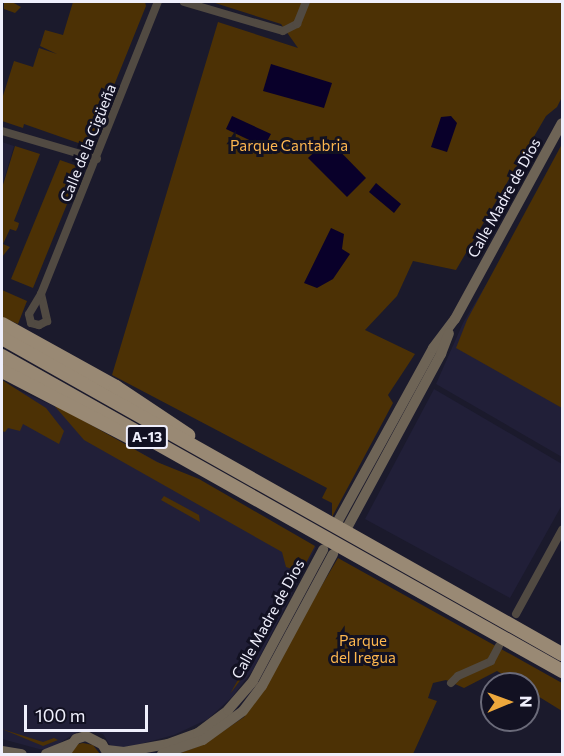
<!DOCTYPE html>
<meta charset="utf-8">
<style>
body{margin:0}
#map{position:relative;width:564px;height:756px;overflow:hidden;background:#1b1a2c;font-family:Commissioner,sans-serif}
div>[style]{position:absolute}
.built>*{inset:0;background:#211f38}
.green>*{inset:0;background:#4c3105}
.water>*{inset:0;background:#09002a}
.street>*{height:8px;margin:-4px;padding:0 4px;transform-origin:4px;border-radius:4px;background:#514a42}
.secondary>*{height:10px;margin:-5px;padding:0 5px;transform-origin:5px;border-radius:5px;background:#6e6456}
.highway>*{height:14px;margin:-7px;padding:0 7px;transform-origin:7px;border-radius:7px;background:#998974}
span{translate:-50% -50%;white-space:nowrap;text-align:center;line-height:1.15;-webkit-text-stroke:6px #121122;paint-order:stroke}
.shield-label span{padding:2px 4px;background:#121122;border:2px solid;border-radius:4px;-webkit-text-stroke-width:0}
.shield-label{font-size:14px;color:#efeffc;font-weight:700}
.street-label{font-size:15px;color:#efeffc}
.park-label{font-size:15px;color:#feb74f}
.frame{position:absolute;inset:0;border:3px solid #efeffc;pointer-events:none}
.north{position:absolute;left:480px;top:672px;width:60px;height:60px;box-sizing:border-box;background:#121122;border:2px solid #6a6a79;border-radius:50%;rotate:89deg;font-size:16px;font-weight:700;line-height:24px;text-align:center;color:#efeffc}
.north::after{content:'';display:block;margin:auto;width:21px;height:27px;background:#eda83c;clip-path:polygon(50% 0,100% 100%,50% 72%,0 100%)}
.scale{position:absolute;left:24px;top:705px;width:124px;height:27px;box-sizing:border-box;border:3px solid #efeffc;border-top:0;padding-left:8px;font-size:18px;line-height:21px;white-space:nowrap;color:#efeffc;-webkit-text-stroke:4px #121122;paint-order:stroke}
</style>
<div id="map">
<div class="built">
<div style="clip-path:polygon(2px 142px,14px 146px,2px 186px)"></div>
<div style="clip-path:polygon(562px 150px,562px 457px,436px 384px,463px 323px,532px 208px)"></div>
<div style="clip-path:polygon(2px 383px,52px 405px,316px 547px,253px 670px,232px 697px,208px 719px,174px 735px,121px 749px,110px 745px,103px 734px,82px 729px,50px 749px,39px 749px,2px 739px)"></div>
<div style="clip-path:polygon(434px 389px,562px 464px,562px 505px,510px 598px,365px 519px)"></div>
</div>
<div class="green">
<div style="clip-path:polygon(4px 2px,12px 2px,21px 7px,15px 13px,4px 9px)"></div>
<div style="clip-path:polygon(73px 2px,145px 2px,146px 6px,92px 140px,84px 145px,24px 124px,23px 128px,2px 121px,2px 99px,14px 61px,33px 67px,39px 48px,57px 54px,40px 46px,45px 30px,63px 35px)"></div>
<div style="clip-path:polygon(212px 2px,562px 2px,562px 97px,557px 107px,546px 116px,456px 270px,413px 261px,397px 296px,365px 330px,415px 354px,388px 395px,393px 403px,332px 517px,332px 503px,322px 498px,327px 488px,112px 375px,218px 22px,298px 48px,281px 24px)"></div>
<div style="clip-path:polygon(562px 144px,562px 408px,456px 348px,467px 320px)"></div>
<div style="clip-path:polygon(15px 146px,40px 154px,14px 221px,19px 223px,18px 227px,16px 231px,10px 229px,3px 244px,10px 247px,2px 257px,2px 188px)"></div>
<div style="clip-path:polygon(60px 160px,77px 166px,80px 172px,33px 288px,11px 279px)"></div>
<div style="clip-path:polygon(2px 290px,27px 301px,18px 324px,2px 317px)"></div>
<div style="clip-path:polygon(2px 380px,46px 408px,64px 431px,59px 444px,23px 424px,20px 431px,8px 428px,5px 432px,2px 431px)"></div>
<div style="clip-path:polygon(52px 403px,157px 462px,199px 479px,315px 546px,271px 629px,273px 609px,279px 610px,292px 569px,286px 567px,282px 552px,84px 440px)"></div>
<div style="clip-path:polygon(164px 496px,199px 515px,200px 522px,161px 500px)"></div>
<div style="clip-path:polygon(338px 558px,562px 683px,562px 711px,528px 690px,528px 684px,519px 684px,497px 671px,464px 688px,446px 680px,433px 683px,428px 698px,437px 701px,413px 754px,178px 754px,204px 744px,244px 717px)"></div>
<div style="clip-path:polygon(264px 633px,266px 637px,251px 666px,230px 694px)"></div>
<div style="clip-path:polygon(2px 729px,43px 742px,54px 738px,58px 740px,43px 746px)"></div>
<div style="clip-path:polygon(83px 743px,93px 745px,100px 754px,69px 754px,78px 744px)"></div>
</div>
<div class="water">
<div style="clip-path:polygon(271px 64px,332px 83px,324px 108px,263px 91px)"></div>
<div style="clip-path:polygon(232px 116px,271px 134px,264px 147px,226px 129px)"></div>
<div style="clip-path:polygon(451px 116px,457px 123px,447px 152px,431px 147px,441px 117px)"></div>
<div style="clip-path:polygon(328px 139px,366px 178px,347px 197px,308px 158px)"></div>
<div style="clip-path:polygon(376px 183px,401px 204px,394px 213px,369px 192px)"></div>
<div style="clip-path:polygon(331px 228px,344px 234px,342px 249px,350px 254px,333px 279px,317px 288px,304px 283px)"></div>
</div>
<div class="street">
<div style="left:184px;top:2px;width:103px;rotate:16.3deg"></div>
<div style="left:283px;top:31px;width:16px;rotate:-27deg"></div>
<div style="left:297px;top:24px;width:24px;rotate:-68deg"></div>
<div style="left:2px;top:131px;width:99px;rotate:16.4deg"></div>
<div style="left:41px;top:294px;width:28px;rotate:77deg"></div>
<div style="left:47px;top:321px;width:9px;rotate:153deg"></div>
<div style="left:39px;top:325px;width:8px;rotate:-166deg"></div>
<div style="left:31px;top:323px;width:9px;rotate:-103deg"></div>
<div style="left:29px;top:314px;width:23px;rotate:-59deg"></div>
<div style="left:41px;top:294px;width:315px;rotate:-68.2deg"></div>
<div style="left:516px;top:614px;width:96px;rotate:-61.3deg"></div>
<div style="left:451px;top:683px;width:10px;rotate:-45deg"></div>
<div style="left:458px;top:676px;width:36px;rotate:-24deg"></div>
<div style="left:491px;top:661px;width:17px;rotate:-62deg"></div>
</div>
<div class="secondary">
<div style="left:338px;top:521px;width:197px;rotate:-61.2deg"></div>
<div style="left:433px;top:348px;width:36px;rotate:-53deg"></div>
<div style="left:455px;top:319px;width:223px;rotate:-61.4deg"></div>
<div style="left:348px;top:526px;width:196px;rotate:-61.6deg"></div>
<div style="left:441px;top:354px;width:22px;rotate:-69deg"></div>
<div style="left:107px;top:750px;width:17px;rotate:7deg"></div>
<div style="left:124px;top:752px;width:45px;rotate:-10.3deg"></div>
<div style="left:168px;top:744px;width:32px;rotate:-20deg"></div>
<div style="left:198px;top:733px;width:38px;rotate:-37deg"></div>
<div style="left:228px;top:710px;width:38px;rotate:-49deg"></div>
<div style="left:253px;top:681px;width:149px;rotate:-61.9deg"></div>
<div style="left:2px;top:751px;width:20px;rotate:9deg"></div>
<div style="left:46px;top:754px;width:27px;rotate:-22deg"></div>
<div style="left:65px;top:754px;width:19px;rotate:-54deg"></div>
<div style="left:76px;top:739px;width:10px;rotate:-17deg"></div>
<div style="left:86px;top:736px;width:18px;rotate:27deg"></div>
<div style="left:102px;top:744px;width:12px;rotate:59deg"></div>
<div style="left:162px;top:754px;width:43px;rotate:-18.9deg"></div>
<div style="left:203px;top:740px;width:49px;rotate:-35.9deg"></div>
<div style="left:243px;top:711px;width:31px;rotate:-53deg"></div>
<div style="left:262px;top:686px;width:150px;rotate:-61.7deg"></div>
</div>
<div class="highway">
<div style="left:2px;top:324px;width:130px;rotate:28.9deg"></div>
<div style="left:116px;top:387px;width:87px;rotate:33.7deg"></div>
<div style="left:2px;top:338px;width:643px;rotate:29.44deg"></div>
<div style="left:2px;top:356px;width:643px;rotate:29.36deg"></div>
<div style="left:2px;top:371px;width:150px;rotate:27.4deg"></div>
</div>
<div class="shield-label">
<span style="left:147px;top:437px">A-13</span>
</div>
<div class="street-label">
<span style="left:88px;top:143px;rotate:-68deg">Calle de la Cigüeña</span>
<span style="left:504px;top:198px;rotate:-61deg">Calle Madre de Dios</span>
<span style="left:268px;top:619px;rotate:-61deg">Calle Madre de Dios</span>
</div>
<div class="park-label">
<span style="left:289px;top:146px">Parque Cantabria</span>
<span style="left:363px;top:649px">Parque<br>del Iregua</span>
</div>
<div class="frame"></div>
<div class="north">N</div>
<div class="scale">100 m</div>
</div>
